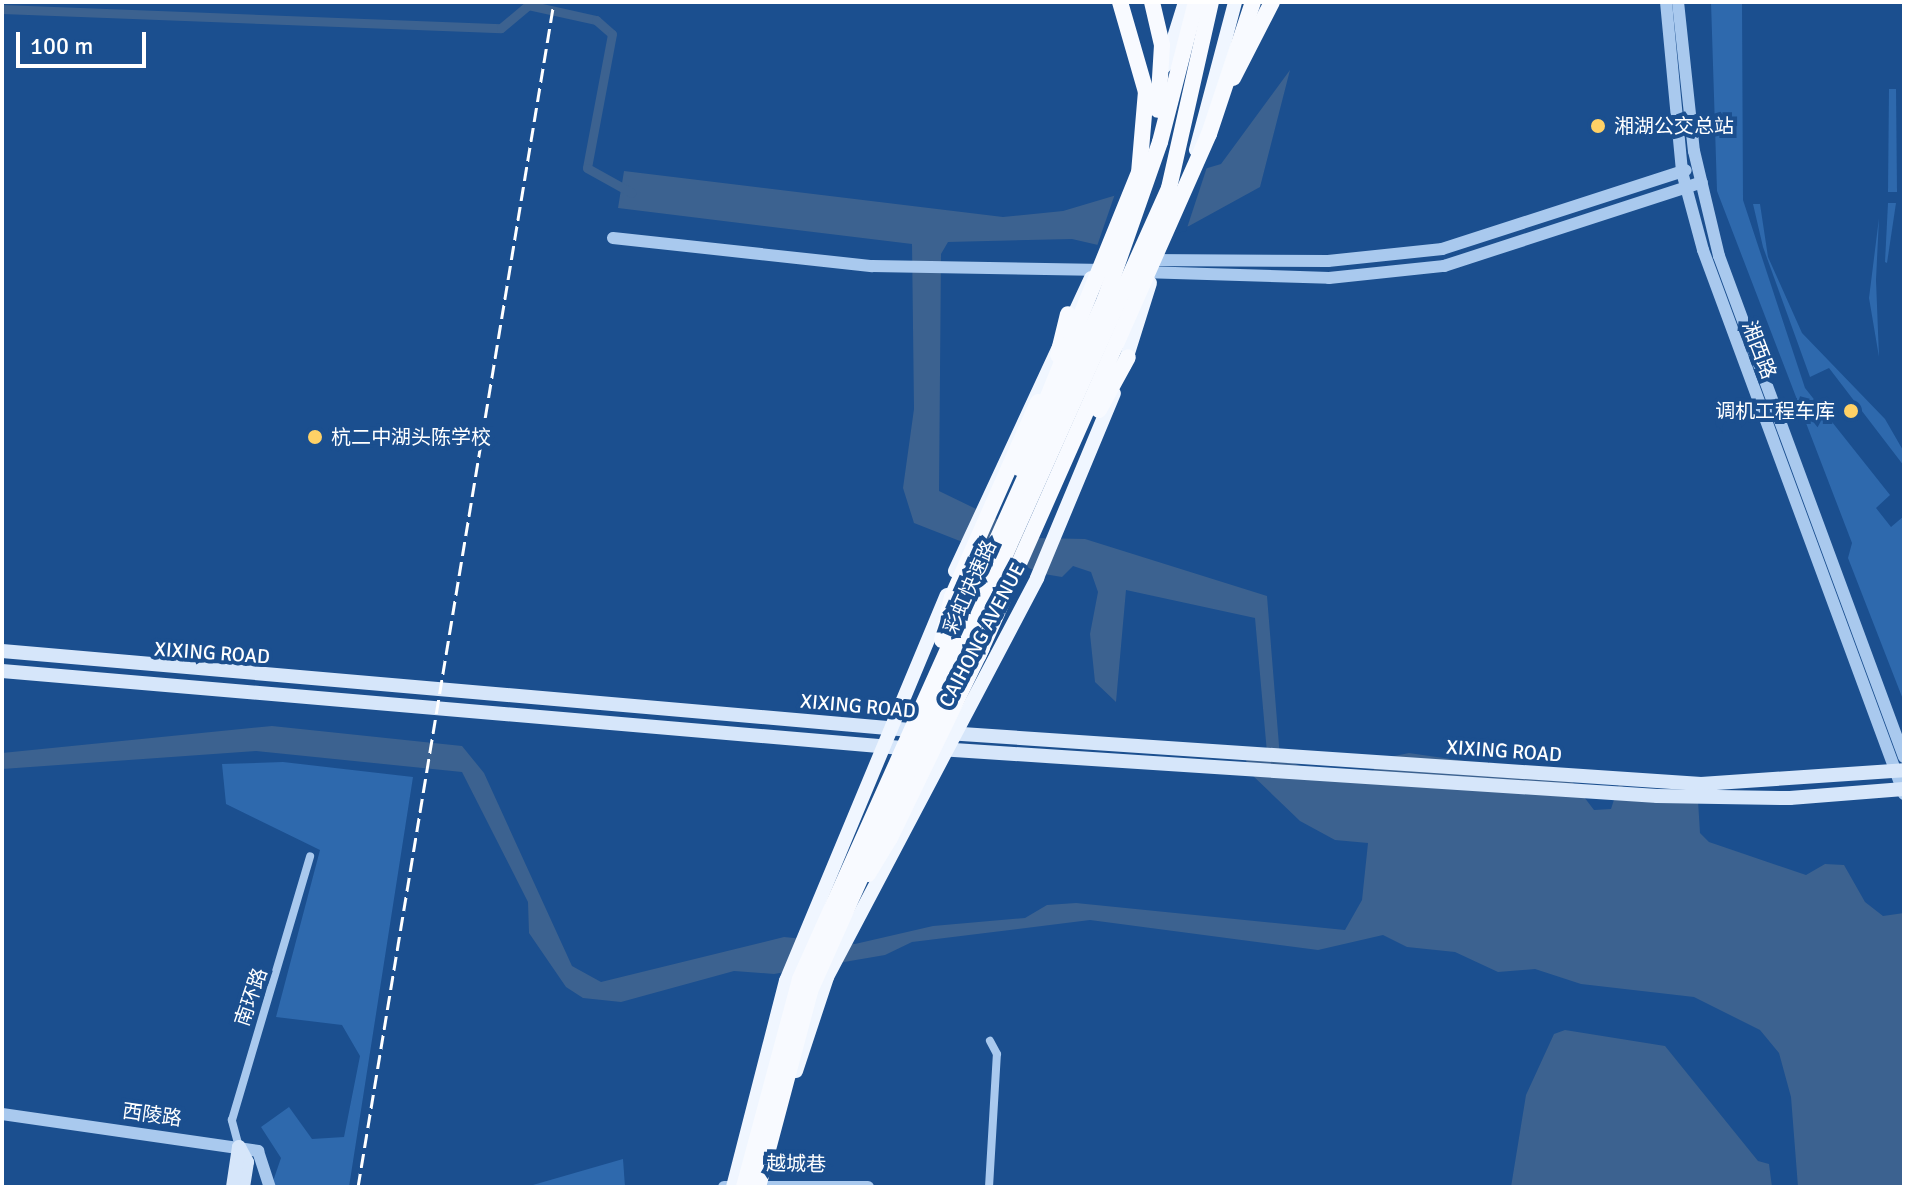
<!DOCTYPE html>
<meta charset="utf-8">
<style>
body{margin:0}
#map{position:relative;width:1906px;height:1189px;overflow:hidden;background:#1b4f8f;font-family:Signika,"Noto Sans SC",sans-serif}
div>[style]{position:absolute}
.green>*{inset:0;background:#2e69ad}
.water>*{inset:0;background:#3c6290}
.pier>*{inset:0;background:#1b4f8f}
.canal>*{height:9px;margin:-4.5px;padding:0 4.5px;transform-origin:4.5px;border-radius:4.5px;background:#3c6290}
.minor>*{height:8px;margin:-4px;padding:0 4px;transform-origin:4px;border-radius:4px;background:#a9c9ee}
.tertiary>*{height:12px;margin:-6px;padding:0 6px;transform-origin:6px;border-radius:6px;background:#a9c9ee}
.secondary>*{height:14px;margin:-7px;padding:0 7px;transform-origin:7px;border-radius:7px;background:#d6e6fa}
.primary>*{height:14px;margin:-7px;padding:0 7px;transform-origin:7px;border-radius:7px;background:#f0f6ff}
.trunk>*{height:16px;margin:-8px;padding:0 8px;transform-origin:8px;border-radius:8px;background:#f8faff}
.rail>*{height:3px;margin-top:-1.5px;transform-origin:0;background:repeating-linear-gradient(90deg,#fff 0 14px,transparent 0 20px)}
.trunk-bridge>*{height:16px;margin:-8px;padding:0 8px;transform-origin:8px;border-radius:8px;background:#f8faff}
.dots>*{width:22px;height:22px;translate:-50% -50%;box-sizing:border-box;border:4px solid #1b4f8f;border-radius:50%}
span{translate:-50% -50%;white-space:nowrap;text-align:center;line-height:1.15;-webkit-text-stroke:8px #1b4f8f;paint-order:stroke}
.poi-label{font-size:20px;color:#fff}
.left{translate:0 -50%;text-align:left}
.right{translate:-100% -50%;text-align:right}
.street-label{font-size:20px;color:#fff}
.frame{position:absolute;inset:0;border:4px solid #fff;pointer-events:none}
.scale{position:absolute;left:16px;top:32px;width:130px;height:36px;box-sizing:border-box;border:4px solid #fff;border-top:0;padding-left:10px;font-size:24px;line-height:28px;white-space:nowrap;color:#fff;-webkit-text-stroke:6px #1b4f8f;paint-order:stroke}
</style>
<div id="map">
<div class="green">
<div style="clip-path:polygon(1711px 2px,1742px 2px,1743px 200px,1805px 388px,1890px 495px,1876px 508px,1891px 527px,1904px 516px,1904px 702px,1848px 558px,1852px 543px,1717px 191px)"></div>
<div style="clip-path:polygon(1889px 89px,1896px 89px,1897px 192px,1888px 192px)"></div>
<div style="clip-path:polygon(1888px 203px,1896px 203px,1887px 263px,1885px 262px)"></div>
<div style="clip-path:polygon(1753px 204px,1760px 204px,1768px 257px,1802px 333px,1885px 419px,1904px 452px,1904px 466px,1829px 368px,1810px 377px,1763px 247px)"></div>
<div style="clip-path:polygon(1879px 218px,1876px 280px,1879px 357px,1869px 298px)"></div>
<div style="clip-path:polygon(283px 762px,413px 777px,349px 1187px,271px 1187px,281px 1158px,261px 1127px,289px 1107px,312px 1139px,344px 1137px,360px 1056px,342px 1025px,276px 1017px,320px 850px,226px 804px,222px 764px)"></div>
<div style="clip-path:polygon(623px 1159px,625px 1187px,526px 1187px)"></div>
</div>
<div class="water">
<div style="clip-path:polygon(1290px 70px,1260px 187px,1189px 226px,1111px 248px,1072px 239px,948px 242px,941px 254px,939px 491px,1036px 538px,1085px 539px,1267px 596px,1280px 758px,1337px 780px,1363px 781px,1385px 758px,1409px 753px,1568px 776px,1594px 810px,1611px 809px,1619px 784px,1633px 793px,1678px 796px,1697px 784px,1700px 833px,1709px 842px,1806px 875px,1825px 864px,1844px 865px,1865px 902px,1883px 916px,1904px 913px,1904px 1187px,1798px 1187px,1791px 1097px,1779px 1053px,1760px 1030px,1694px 997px,1581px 984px,1535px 969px,1498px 972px,1455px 952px,1407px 947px,1383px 935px,1318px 950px,1090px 920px,912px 942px,885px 955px,774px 974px,734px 971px,621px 1002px,583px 998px,566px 987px,529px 933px,528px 902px,462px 772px,256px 751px,2px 769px,2px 753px,272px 726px,462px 746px,484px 773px,572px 966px,601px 982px,784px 937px,855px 944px,933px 926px,1025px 918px,1047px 905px,1076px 903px,1345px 930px,1362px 900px,1368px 843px,1335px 840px,1300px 821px,1250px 773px,1245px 757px,1267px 753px,1255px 618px,1126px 590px,1116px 702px,1095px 682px,1090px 634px,1098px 592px,1091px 572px,1073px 566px,1062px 577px,1044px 574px,914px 523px,903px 488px,914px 409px,912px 244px,618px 208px,624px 171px,1003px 217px,1063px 211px,1221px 164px)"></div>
<div style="clip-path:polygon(1565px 1030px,1665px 1046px,1758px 1161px,1769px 1164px,1772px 1187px,1511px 1187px,1526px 1095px,1554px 1034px)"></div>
</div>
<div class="pier">
<div style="clip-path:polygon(1208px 164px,1186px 231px,1096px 249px,1116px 191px)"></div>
</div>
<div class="canal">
<div style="left:2px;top:9px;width:499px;rotate:2.2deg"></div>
<div style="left:501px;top:28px;width:35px;rotate:-40deg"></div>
<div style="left:528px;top:5px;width:70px;rotate:12.4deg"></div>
<div style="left:596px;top:20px;width:21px;rotate:41deg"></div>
<div style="left:612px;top:34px;width:136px;rotate:100.6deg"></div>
<div style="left:587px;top:168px;width:51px;rotate:29.1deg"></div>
</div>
<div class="minor">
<div style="left:239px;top:1147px;width:28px;rotate:-105deg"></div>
<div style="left:232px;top:1120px;width:275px;rotate:-73.5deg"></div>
<div style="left:989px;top:1187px;width:133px;rotate:-86.6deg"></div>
<div style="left:997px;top:1054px;width:15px;rotate:-118deg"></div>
</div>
<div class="tertiary">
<div style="left:1666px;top:2px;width:171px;rotate:84.6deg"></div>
<div style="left:1682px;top:172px;width:81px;rotate:74.9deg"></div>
<div style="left:1703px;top:250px;width:580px;rotate:69.72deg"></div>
<div style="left:1678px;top:2px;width:150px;rotate:83.9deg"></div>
<div style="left:1694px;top:151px;width:108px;rotate:76.6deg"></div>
<div style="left:1719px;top:256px;width:534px;rotate:69.73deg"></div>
<div style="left:613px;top:238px;width:261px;rotate:6.2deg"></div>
<div style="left:872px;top:266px;width:232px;rotate:1deg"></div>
<div style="left:1146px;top:260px;width:182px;rotate:0.3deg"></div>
<div style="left:1328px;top:261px;width:115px;rotate:-6deg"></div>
<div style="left:1442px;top:249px;width:256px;rotate:-17.9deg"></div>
<div style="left:1142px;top:272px;width:187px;rotate:1.8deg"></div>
<div style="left:1329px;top:278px;width:116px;rotate:-6deg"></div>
<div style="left:1444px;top:266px;width:271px;rotate:-18deg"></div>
<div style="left:2px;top:1114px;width:259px;rotate:8.2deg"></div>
<div style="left:258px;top:1151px;width:38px;rotate:72deg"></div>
<div style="left:724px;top:1187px;width:144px"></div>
</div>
<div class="secondary">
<div style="left:2px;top:651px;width:923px;rotate:4.97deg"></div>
<div style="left:2px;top:671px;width:915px;rotate:4.89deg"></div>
<div style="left:947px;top:733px;width:756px;rotate:3.87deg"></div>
<div style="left:1701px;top:784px;width:203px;rotate:-3.9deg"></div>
<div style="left:939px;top:749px;width:720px;rotate:3.75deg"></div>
<div style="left:1657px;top:796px;width:133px;rotate:0.9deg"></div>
<div style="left:1790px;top:798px;width:114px;rotate:-4.5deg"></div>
<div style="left:239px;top:1147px;width:17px;rotate:62deg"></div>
<div style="left:247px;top:1162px;width:25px;rotate:99deg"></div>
<div style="left:233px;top:1187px;width:40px;rotate:-81.5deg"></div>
</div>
<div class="primary">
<div style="left:1165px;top:66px;width:67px;rotate:-72.6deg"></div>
<div style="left:1196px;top:150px;width:153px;rotate:-75.2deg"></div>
<div style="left:1124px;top:366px;width:87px;rotate:-72.6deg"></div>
<div style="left:955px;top:571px;width:323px;rotate:-65.1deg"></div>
<div style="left:796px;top:1071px;width:99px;rotate:-71.7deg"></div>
<div style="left:827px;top:977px;width:451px;rotate:-62.2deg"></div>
<div style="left:1037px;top:578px;width:200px;rotate:-67.4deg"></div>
<div style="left:733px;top:1187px;width:213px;rotate:-75.6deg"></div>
<div style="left:786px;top:981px;width:418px;rotate:-67.4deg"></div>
</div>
<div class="trunk">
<div style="left:1233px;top:78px;width:85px;rotate:-62.8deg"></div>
<div style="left:1058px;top:355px;width:42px;rotate:-76.3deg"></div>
<div style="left:1099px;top:410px;width:60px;rotate:-61.3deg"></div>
<div style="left:942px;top:640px;width:44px;rotate:-76.9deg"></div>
<div style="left:952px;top:597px;width:213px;rotate:-66.2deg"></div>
<div style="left:868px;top:874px;width:42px;rotate:-58.6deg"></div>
</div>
<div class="rail">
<div style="left:358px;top:1187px;width:1201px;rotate:-80.61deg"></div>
</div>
<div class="trunk-bridge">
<div style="left:1152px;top:2px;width:44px;rotate:76.9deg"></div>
<div style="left:1162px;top:45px;width:65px;rotate:93.5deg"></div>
<div style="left:1019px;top:468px;width:318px;rotate:-67.9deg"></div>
<div style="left:1139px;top:173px;width:81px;rotate:-85.1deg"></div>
<div style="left:1146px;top:92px;width:94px;rotate:-106.1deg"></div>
<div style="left:978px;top:656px;width:571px;rotate:-66.13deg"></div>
<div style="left:1209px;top:134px;width:139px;rotate:-71.6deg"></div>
<div style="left:890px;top:838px;width:211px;rotate:-64.2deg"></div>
<div style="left:744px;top:1187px;width:215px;rotate:-74.9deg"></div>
<div style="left:800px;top:979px;width:745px;rotate:-65.84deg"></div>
<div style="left:1105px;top:299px;width:166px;rotate:-70.7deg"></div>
<div style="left:1160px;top:142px;width:145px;rotate:-75.6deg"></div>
<div style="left:758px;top:1187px;width:203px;rotate:-75.1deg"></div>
<div style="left:810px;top:991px;width:880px;rotate:-65.91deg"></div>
<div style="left:1169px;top:188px;width:191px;rotate:-77.3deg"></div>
</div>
<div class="dots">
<div style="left:1598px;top:126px;background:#ffd166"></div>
<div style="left:1851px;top:411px;background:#ffd166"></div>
<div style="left:315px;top:437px;background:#ffd166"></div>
</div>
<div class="poi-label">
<span class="left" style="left:1614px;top:126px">湘湖公交总站</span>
<span class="right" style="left:1835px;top:411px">调机工程车库</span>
<span class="left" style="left:331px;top:437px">杭二中湖头陈学校</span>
</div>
<div class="street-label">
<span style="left:1759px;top:350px;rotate:69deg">湘西路</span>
<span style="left:970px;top:587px;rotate:-66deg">彩虹快速路</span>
<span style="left:982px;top:635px;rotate:-62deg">CAIHONG AVENUE</span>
<span style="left:212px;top:653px;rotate:4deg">XIXING ROAD</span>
<span style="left:858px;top:706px;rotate:5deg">XIXING ROAD</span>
<span style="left:1504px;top:751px;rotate:4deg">XIXING ROAD</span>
<span style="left:251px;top:997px;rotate:-71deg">南环路</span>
<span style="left:152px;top:1115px;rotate:8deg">西陵路</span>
<span style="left:796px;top:1164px;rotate:1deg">越城巷</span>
</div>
<div class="frame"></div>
<div class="scale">100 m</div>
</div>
